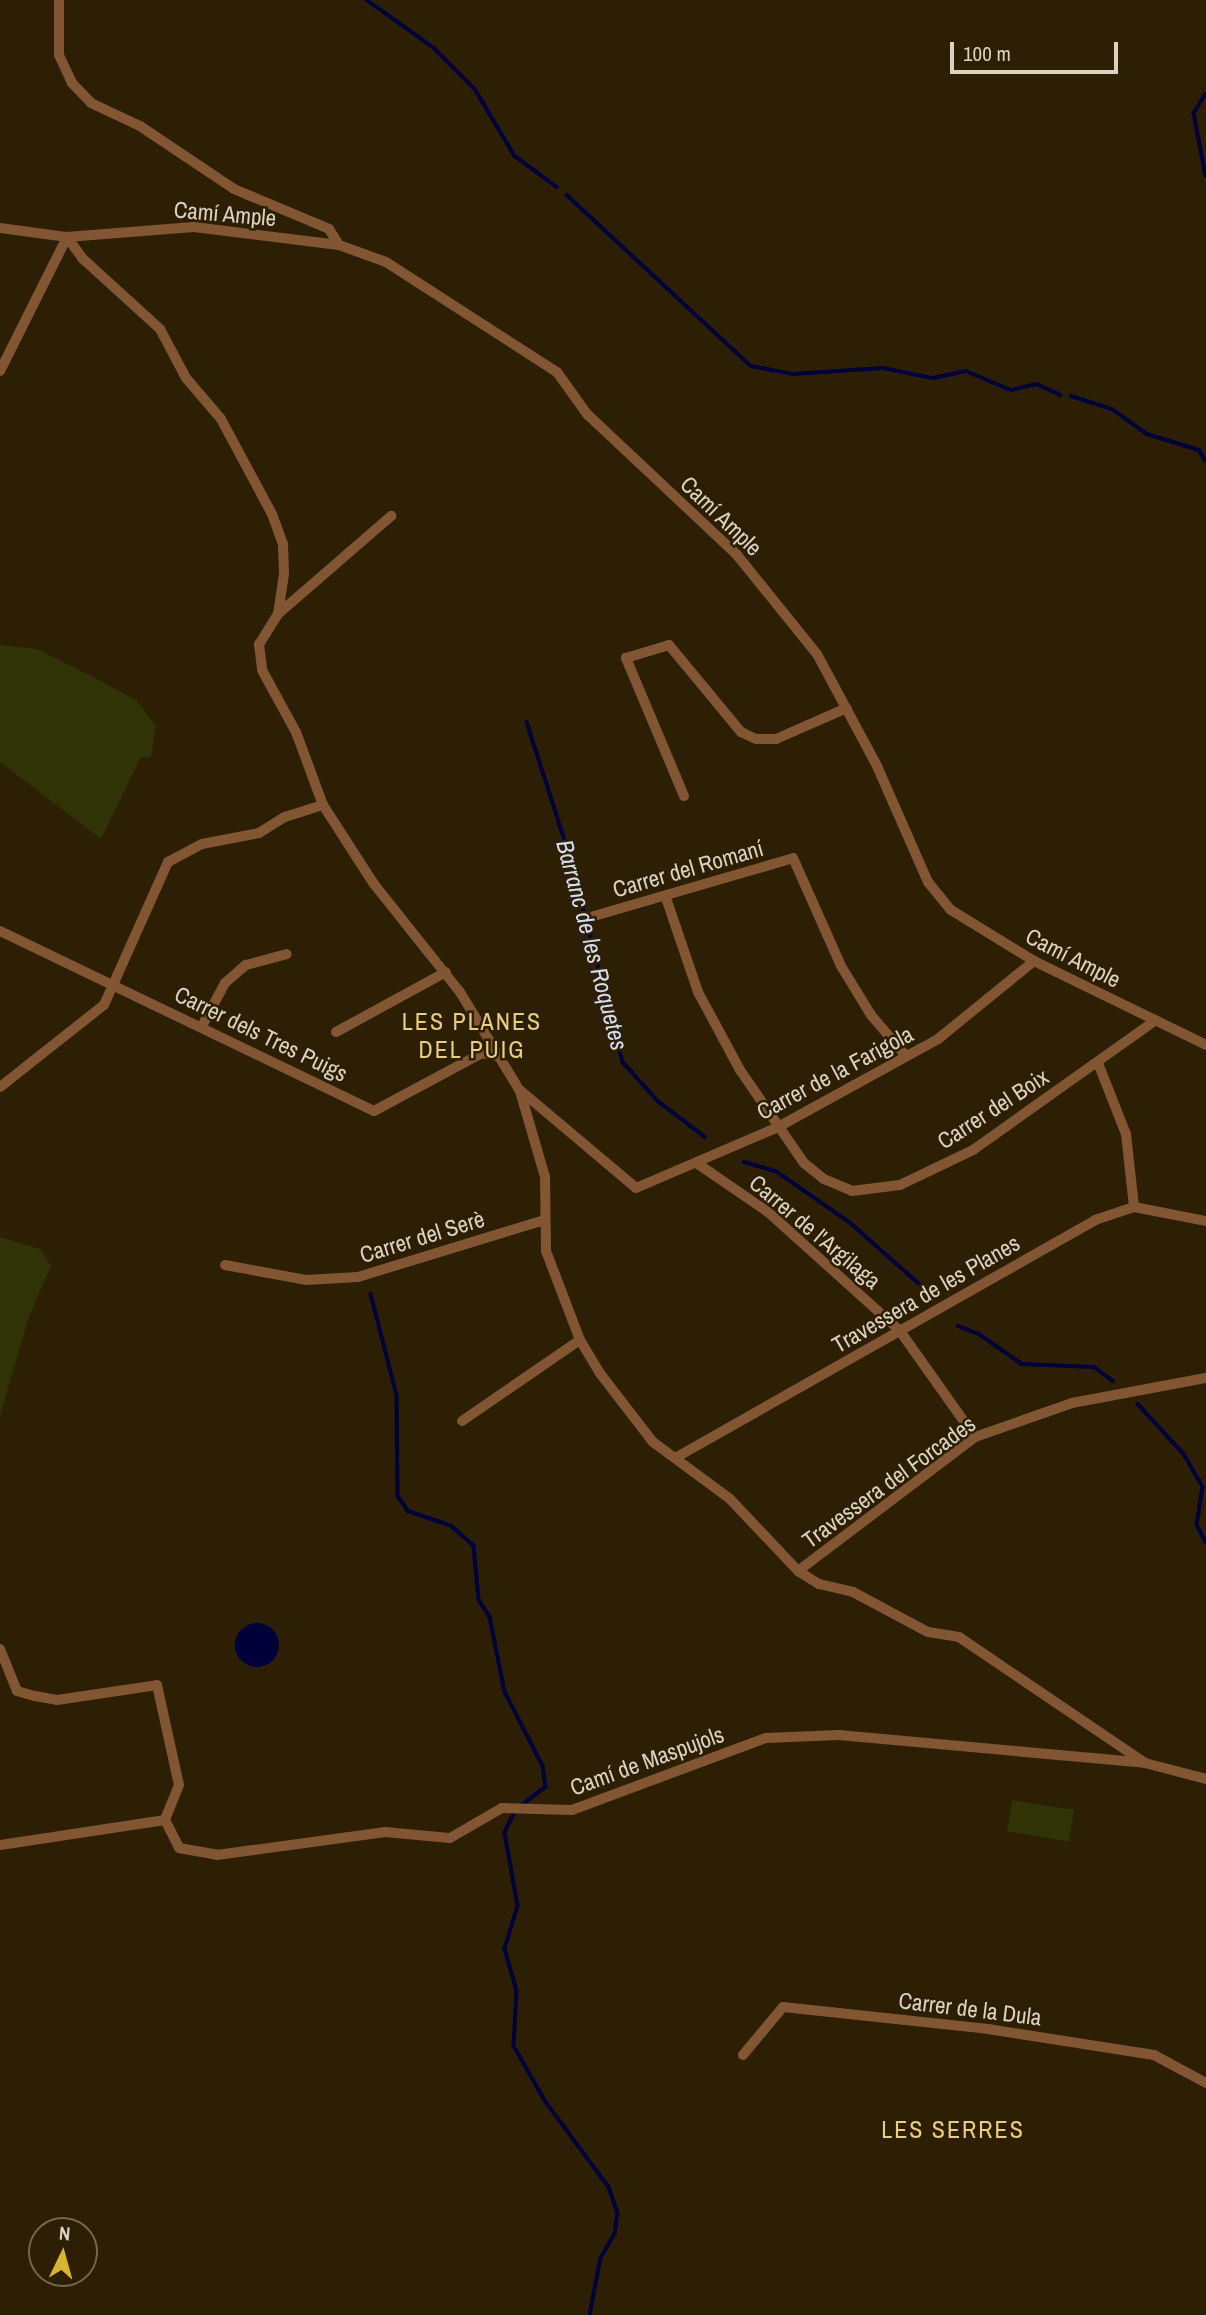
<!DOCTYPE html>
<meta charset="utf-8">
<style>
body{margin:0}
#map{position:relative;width:1206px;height:2315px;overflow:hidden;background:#2d1f04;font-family:"Archivo Narrow",sans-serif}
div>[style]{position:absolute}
.green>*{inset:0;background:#303305;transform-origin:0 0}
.water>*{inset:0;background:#00003b}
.round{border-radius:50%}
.stream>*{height:3.5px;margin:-1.75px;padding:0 1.75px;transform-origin:1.75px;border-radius:1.75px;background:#00003b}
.street>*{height:10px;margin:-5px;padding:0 5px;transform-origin:5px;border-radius:5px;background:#825633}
span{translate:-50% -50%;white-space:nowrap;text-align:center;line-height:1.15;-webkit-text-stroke:5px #2d1f04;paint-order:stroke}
.street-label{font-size:23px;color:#dcd2c2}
.water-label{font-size:24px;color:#d4def0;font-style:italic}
.neighbourhood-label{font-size:24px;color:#e8ce82;letter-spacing:2px}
.north{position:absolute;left:28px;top:2217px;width:70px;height:70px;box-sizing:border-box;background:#2d1f04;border:2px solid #736750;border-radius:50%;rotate:5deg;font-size:19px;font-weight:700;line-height:28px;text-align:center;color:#dcd2c2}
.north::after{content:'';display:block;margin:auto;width:24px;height:32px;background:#d9b334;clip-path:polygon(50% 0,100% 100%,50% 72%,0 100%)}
.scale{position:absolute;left:950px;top:42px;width:168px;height:32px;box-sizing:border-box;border:4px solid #dcd2c2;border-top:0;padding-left:9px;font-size:21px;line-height:24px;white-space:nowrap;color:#dcd2c2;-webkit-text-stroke:5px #2d1f04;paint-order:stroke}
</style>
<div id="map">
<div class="green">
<div style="clip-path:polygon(0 645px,37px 649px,99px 680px,136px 700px,156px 726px,151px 757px,141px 757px,101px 839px,0 762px)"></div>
<div style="clip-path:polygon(0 1237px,40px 1249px,51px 1266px,29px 1317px,0 1416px)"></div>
<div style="left:1012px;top:1800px;width:63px;height:32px;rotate:9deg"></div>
</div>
<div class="water">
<div class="round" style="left:235px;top:1623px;width:44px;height:44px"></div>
</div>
<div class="stream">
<div style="left:367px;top:0;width:82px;rotate:35.6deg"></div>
<div style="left:434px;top:48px;width:58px;rotate:45deg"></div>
<div style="left:475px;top:89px;width:78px;rotate:59.2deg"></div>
<div style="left:515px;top:156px;width:52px;rotate:36.4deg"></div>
<div style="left:1206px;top:94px;width:22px;rotate:122deg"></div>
<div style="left:1194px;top:113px;width:64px;rotate:79.2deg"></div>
<div style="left:567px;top:195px;width:251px;rotate:42.9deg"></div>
<div style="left:751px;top:366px;width:43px;rotate:10.8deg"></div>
<div style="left:793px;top:374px;width:90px;rotate:-3.8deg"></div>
<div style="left:883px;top:368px;width:51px;rotate:11.3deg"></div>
<div style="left:933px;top:378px;width:34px;rotate:-12deg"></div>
<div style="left:966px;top:371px;width:49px;rotate:22.9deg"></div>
<div style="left:1011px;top:390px;width:27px;rotate:-13deg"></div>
<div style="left:1037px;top:384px;width:26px;rotate:25deg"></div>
<div style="left:1071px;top:396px;width:43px;rotate:17.6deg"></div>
<div style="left:1112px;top:409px;width:43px;rotate:35.5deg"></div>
<div style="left:1147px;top:434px;width:54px;rotate:17.1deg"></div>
<div style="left:1199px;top:450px;width:13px;rotate:58deg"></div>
<div style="left:527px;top:722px;width:141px;rotate:72.2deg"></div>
<div style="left:570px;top:856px;width:213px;rotate:75.6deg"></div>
<div style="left:623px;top:1062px;width:52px;rotate:48.1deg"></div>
<div style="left:658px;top:1101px;width:59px;rotate:37.5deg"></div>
<div style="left:744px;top:1162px;width:33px;rotate:16deg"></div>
<div style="left:776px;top:1171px;width:93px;rotate:34.9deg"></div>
<div style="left:852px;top:1224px;width:99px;rotate:41.7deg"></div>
<div style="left:371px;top:1294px;width:104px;rotate:75.6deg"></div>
<div style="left:397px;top:1395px;width:101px;rotate:89.4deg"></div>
<div style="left:398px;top:1496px;width:18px;rotate:56deg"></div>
<div style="left:408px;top:1511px;width:46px;rotate:18.8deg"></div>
<div style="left:452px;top:1526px;width:30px;rotate:42deg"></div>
<div style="left:474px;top:1546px;width:54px;rotate:84.7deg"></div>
<div style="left:479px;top:1600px;width:20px;rotate:57deg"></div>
<div style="left:490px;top:1617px;width:76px;rotate:78.7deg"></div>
<div style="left:505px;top:1692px;width:83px;rotate:62.8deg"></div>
<div style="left:543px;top:1766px;width:21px;rotate:82deg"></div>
<div style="left:546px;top:1787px;width:31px;rotate:142deg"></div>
<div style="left:958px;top:1326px;width:22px;rotate:21deg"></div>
<div style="left:979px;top:1334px;width:52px;rotate:34.9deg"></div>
<div style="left:1022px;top:1364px;width:72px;rotate:2.4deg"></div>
<div style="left:1094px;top:1367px;width:24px;rotate:36deg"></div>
<div style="left:1138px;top:1404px;width:68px;rotate:47.4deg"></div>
<div style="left:1184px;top:1454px;width:38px;rotate:60deg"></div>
<div style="left:1203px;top:1487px;width:38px;rotate:99deg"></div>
<div style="left:1197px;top:1525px;width:19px;rotate:62deg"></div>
<div style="left:516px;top:1810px;width:25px;rotate:116deg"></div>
<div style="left:505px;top:1833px;width:74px;rotate:79.9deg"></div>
<div style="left:518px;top:1906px;width:45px;rotate:106.8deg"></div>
<div style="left:505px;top:1949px;width:44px;rotate:74.1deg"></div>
<div style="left:517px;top:1991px;width:55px;rotate:93.1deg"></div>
<div style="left:514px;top:2046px;width:64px;rotate:60.3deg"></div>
<div style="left:546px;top:2102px;width:106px;rotate:53.5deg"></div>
<div style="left:609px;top:2187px;width:28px;rotate:71deg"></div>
<div style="left:618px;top:2213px;width:21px;rotate:98deg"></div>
<div style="left:615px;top:2234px;width:28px;rotate:120deg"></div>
<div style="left:601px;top:2258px;width:58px;rotate:100.9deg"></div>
</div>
<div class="street">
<div style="left:59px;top:0;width:55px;rotate:90deg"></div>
<div style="left:59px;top:55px;width:31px;rotate:65deg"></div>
<div style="left:72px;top:83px;width:28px;rotate:46deg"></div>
<div style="left:91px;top:103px;width:54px;rotate:25.1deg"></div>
<div style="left:140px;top:126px;width:113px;rotate:33.8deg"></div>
<div style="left:234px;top:189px;width:103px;rotate:22.8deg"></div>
<div style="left:329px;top:229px;width:19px;rotate:58deg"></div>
<div style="left:0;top:228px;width:68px;rotate:7.7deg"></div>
<div style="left:67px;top:237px;width:127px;rotate:-4.5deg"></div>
<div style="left:194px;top:227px;width:146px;rotate:7.1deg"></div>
<div style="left:339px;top:245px;width:50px;rotate:19.9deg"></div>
<div style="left:386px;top:262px;width:203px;rotate:32.8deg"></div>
<div style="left:557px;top:372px;width:52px;rotate:54.5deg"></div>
<div style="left:587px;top:414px;width:206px;rotate:43.2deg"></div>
<div style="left:737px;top:555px;width:127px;rotate:51.1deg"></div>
<div style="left:817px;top:654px;width:127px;rotate:61.8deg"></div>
<div style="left:877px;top:766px;width:127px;rotate:66.3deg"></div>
<div style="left:928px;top:882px;width:36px;rotate:51deg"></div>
<div style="left:951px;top:910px;width:97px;rotate:31.6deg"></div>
<div style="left:1034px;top:961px;width:191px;rotate:26deg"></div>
<div style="left:67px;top:237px;width:26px;rotate:54deg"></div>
<div style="left:82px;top:258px;width:105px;rotate:42.3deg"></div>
<div style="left:160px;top:329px;width:55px;rotate:62deg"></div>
<div style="left:186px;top:378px;width:54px;rotate:49.5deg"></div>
<div style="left:221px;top:419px;width:108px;rotate:61.8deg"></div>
<div style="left:272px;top:514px;width:32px;rotate:70deg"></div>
<div style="left:283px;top:544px;width:30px;rotate:88deg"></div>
<div style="left:284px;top:574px;width:40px;rotate:98.5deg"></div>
<div style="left:278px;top:614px;width:36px;rotate:122deg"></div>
<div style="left:259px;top:644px;width:26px;rotate:83deg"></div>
<div style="left:262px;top:670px;width:71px;rotate:61.3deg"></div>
<div style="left:296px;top:732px;width:78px;rotate:69.7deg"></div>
<div style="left:323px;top:805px;width:94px;rotate:57.2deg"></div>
<div style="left:374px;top:884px;width:138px;rotate:51.5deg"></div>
<div style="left:460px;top:992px;width:116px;rotate:58.8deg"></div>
<div style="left:520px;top:1091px;width:90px;rotate:73.8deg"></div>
<div style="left:545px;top:1177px;width:74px;rotate:89.2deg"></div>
<div style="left:546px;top:1251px;width:95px;rotate:69.1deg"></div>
<div style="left:580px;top:1340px;width:37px;rotate:59deg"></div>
<div style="left:599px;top:1372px;width:88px;rotate:52.4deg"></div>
<div style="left:653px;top:1442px;width:96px;rotate:36.5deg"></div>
<div style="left:730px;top:1499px;width:99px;rotate:46.6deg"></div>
<div style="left:798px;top:1571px;width:25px;rotate:32deg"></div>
<div style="left:819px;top:1584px;width:35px;rotate:13deg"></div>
<div style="left:853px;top:1592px;width:85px;rotate:28.1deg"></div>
<div style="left:928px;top:1632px;width:31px;rotate:9deg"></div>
<div style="left:959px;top:1637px;width:225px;rotate:34.1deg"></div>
<div style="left:0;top:371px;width:150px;rotate:-63.4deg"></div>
<div style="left:278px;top:614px;width:150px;rotate:-40.9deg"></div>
<div style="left:684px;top:796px;width:150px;rotate:-112.8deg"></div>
<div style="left:626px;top:658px;width:45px;rotate:-16.8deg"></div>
<div style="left:669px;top:645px;width:113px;rotate:50.4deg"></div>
<div style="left:741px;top:732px;width:17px;rotate:25deg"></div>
<div style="left:756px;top:739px;width:20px"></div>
<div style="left:776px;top:739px;width:77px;rotate:-23.6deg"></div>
<div style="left:666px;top:898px;width:99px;rotate:71.2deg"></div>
<div style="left:698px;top:992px;width:89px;rotate:61.7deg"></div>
<div style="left:740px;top:1070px;width:113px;rotate:55.5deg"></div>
<div style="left:804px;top:1163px;width:26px;rotate:39deg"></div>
<div style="left:824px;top:1179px;width:30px;rotate:23deg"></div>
<div style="left:852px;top:1191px;width:48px;rotate:-7.1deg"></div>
<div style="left:900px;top:1185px;width:81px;rotate:-25.6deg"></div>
<div style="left:973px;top:1150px;width:224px;rotate:-35.4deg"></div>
<div style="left:594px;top:916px;width:207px;rotate:-16.2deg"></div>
<div style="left:793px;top:858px;width:118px;rotate:66deg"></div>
<div style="left:841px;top:966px;width:57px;rotate:58.5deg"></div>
<div style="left:871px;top:1015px;width:54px;rotate:49.5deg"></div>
<div style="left:0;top:931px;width:415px;rotate:25.7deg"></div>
<div style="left:374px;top:1111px;width:123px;rotate:-28.2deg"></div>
<div style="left:482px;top:1053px;width:20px;rotate:11deg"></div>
<div style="left:202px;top:1026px;width:49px;rotate:-61.9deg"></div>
<div style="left:225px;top:983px;width:28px;rotate:-41deg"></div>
<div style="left:246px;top:965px;width:42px;rotate:-15deg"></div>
<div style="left:336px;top:1032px;width:125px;rotate:-28.6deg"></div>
<div style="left:1098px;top:1063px;width:76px;rotate:68.5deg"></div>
<div style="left:1126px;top:1134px;width:73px;rotate:83.7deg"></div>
<div style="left:0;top:1087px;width:132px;rotate:-38.3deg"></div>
<div style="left:104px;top:1005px;width:157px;rotate:-65.9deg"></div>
<div style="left:168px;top:862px;width:38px;rotate:-28deg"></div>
<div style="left:202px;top:844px;width:58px;rotate:-10.9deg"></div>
<div style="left:259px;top:833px;width:31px;rotate:-32deg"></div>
<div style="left:285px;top:817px;width:40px;rotate:-18deg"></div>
<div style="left:521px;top:1091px;width:150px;rotate:40.1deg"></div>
<div style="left:636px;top:1188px;width:155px;rotate:-23.2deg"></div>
<div style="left:778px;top:1127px;width:183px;rotate:-28.8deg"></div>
<div style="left:938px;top:1039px;width:124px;rotate:-39.1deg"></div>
<div style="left:698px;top:1164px;width:85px;rotate:34.4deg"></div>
<div style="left:768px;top:1212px;width:178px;rotate:42deg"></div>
<div style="left:900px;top:1331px;width:130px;rotate:54.7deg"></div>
<div style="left:225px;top:1265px;width:82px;rotate:10.5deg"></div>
<div style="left:306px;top:1280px;width:52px;rotate:-3.3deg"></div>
<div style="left:358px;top:1277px;width:195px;rotate:-17deg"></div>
<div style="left:462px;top:1421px;width:143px;rotate:-34.5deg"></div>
<div style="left:675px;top:1458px;width:483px;rotate:-29.5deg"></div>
<div style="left:1095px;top:1220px;width:41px;rotate:-18.4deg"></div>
<div style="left:1134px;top:1207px;width:73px;rotate:11deg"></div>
<div style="left:798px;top:1571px;width:222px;rotate:-37.1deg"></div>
<div style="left:975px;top:1437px;width:103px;rotate:-19.3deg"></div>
<div style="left:1072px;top:1403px;width:136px;rotate:-10.6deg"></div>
<div style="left:0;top:1649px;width:45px;rotate:68deg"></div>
<div style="left:17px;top:1691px;width:19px;rotate:16deg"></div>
<div style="left:35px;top:1696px;width:22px;rotate:10deg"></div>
<div style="left:57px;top:1700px;width:101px;rotate:-8.5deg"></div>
<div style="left:157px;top:1685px;width:102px;rotate:77.6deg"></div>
<div style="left:179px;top:1785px;width:38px;rotate:112deg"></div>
<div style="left:0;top:1845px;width:167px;rotate:-8.6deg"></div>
<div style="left:165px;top:1820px;width:31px;rotate:63deg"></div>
<div style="left:179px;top:1848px;width:39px;rotate:10deg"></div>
<div style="left:217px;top:1855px;width:170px;rotate:-7.8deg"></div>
<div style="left:385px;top:1832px;width:65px;rotate:5.3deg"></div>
<div style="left:450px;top:1838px;width:60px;rotate:-30deg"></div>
<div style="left:502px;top:1808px;width:70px;rotate:1.6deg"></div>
<div style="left:572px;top:1810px;width:207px;rotate:-20.4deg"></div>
<div style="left:766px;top:1738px;width:73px;rotate:-2.4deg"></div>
<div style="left:839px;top:1735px;width:307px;rotate:5.2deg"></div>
<div style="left:1145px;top:1763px;width:63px;rotate:14.7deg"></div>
<div style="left:743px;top:2055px;width:62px;rotate:-50.2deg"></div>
<div style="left:783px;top:2007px;width:206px;rotate:6.1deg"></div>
<div style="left:988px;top:2029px;width:168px;rotate:8.9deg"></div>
<div style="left:1154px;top:2055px;width:59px;rotate:28.3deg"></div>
</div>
<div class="street-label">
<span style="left:225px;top:214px;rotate:5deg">Camí Ample</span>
<span style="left:721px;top:516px;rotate:44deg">Camí Ample</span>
<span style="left:688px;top:869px;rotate:-16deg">Carrer del Romaní</span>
<span style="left:1073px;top:958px;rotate:27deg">Camí Ample</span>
<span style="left:261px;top:1034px;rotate:26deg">Carrer dels Tres Puigs</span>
<span style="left:835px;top:1073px;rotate:-28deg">Carrer de la Farigola</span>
<span style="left:993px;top:1109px;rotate:-33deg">Carrer del Boix</span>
<span style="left:815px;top:1232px;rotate:40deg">Carrer de l'Argilaga</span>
<span style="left:422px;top:1237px;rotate:-17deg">Carrer del Serè</span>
<span style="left:926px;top:1294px;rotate:-30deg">Travessera de les Planes</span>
<span style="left:889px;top:1482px;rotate:-36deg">Travessera del Forcades</span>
<span style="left:647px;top:1761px;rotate:-20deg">Camí de Maspujols</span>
<span style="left:970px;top:2009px;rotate:7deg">Carrer de la Dula</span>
</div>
<div class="water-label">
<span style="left:592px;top:945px;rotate:75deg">Barranc de les Roquetes</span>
</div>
<div class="neighbourhood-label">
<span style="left:472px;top:1036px">LES PLANES<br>DEL PUIG</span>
<span style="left:953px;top:2130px">LES SERRES</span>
</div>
<div class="north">N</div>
<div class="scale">100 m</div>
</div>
